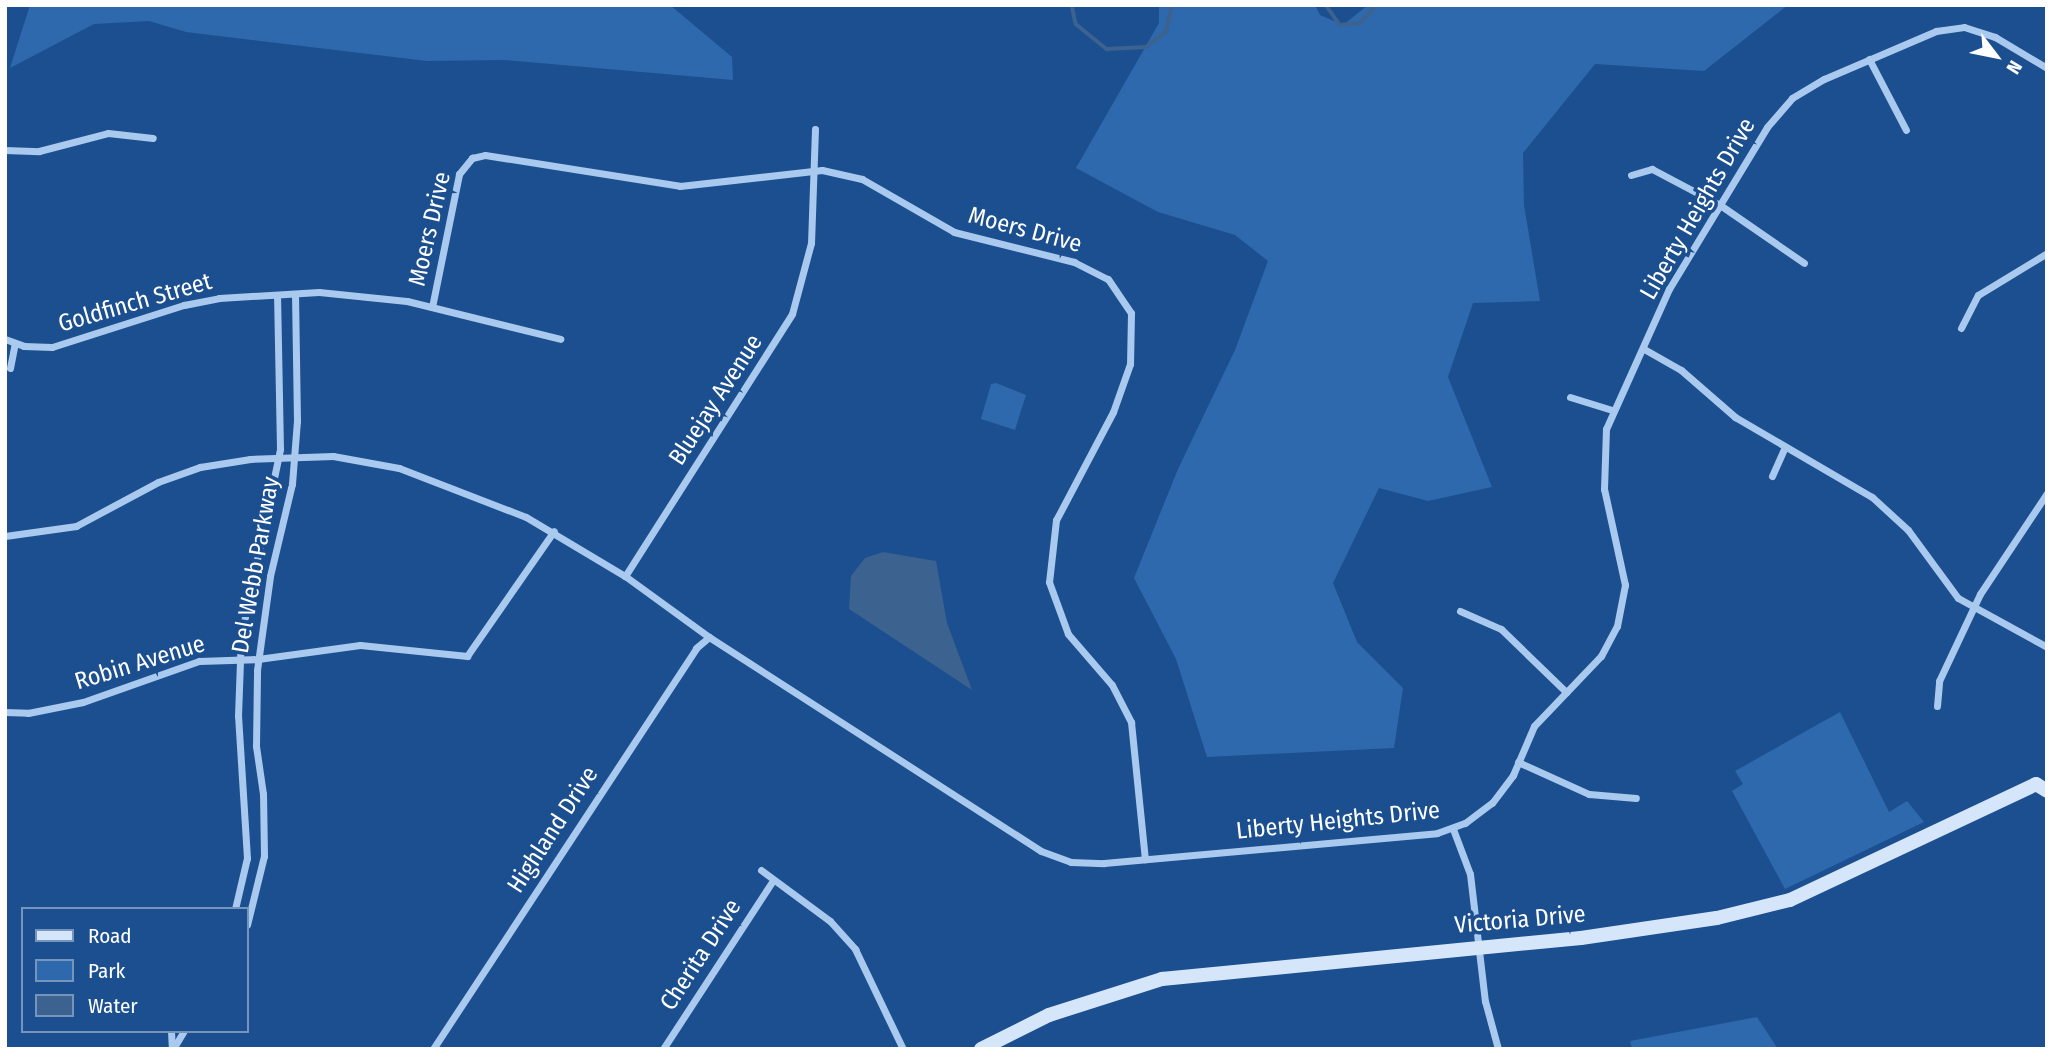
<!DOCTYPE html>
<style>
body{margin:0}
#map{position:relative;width:2052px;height:1054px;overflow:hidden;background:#1b4f8f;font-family:"Fira Sans Condensed",sans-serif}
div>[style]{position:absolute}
.green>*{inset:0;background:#2e69ad}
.water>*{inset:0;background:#3c6290}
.stream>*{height:3.5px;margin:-1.75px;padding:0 1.75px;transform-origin:1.75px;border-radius:1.75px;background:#3c6290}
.street>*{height:7px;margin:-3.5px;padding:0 3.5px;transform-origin:3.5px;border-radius:3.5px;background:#a9c9ee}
.secondary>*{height:14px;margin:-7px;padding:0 7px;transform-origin:7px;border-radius:7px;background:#d6e6fa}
span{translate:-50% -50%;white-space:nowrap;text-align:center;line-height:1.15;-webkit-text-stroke:7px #1b4f8f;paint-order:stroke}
.street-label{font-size:24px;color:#fff}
.frame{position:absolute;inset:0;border:7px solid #fff;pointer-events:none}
.legend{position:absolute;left:21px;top:907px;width:228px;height:126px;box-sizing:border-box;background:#1b4f8f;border:2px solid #7695bc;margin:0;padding:9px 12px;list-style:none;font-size:21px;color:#fff}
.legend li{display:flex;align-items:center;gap:14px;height:35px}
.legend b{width:35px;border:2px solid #7695bc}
.north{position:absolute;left:1961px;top:21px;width:70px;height:70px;-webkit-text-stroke:5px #1b4f8f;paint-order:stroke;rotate:122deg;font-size:19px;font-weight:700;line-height:28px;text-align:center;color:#fff}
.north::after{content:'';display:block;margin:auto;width:24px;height:32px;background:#fff;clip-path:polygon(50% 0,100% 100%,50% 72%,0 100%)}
</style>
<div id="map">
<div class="green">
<div style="clip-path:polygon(30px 5px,670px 5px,732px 57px,733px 80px,505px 60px,427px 61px,186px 32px,149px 21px,94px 24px,10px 68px)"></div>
<div style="clip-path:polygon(1159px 5px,1315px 5px,1320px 15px,1343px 25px,1368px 5px,1788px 5px,1704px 71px,1595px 64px,1523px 153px,1524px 205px,1540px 301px,1473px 303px,1448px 377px,1492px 487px,1428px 501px,1379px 488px,1333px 583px,1357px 642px,1403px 688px,1394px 748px,1207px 757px,1176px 659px,1134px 578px,1178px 469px,1235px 350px,1268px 261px,1235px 235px,1158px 212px,1076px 168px,1159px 23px)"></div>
<div style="clip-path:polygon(996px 383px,1026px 395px,1015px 430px,981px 419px,991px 384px)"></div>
<div style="clip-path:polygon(1840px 712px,1889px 812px,1907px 801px,1924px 822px,1785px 889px,1732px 791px,1743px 784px,1735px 771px)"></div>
<div style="clip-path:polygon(1757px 1017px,1778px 1049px,1632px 1049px,1630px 1041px)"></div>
</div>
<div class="water">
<div style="clip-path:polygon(883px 552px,936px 561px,947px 623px,972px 690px,849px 609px,851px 576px,865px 558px)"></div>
</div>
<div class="stream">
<div style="left:1072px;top:5px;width:19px;rotate:78deg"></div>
<div style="left:1076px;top:24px;width:40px;rotate:39deg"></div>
<div style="left:1107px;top:49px;width:39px;rotate:-3deg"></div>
<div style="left:1146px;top:47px;width:25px;rotate:-37deg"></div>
<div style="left:1166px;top:32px;width:28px;rotate:-77deg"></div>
<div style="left:1326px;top:5px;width:24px;rotate:55deg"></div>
<div style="left:1340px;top:25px;width:20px;rotate:-6deg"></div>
<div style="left:1360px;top:23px;width:25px;rotate:-47deg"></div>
</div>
<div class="street">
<div style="left:1869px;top:59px;width:80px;rotate:62.5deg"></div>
<div style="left:815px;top:129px;width:114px;rotate:92deg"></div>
<div style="left:811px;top:243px;width:73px;rotate:105deg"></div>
<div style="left:792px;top:314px;width:311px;rotate:122.5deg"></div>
<div style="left:625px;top:576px;width:104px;rotate:36deg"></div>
<div style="left:709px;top:637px;width:395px;rotate:32.8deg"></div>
<div style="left:1041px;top:851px;width:32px;rotate:20deg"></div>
<div style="left:1071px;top:862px;width:33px;rotate:2deg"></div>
<div style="left:1104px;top:863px;width:334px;rotate:-5.1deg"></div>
<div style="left:1437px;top:833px;width:30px;rotate:-20deg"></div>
<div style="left:1465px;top:823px;width:34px;rotate:-37deg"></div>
<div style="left:1492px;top:803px;width:35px;rotate:-53deg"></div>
<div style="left:1513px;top:775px;width:53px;rotate:-66.8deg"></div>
<div style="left:1534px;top:726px;width:97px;rotate:-46.3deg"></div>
<div style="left:1601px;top:656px;width:34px;rotate:-62deg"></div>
<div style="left:1617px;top:626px;width:42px;rotate:-79deg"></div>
<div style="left:1625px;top:585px;width:98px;rotate:-102.3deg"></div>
<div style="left:1604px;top:489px;width:60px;rotate:-88.1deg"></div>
<div style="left:1606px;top:429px;width:154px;rotate:-65.8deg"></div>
<div style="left:1669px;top:289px;width:189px;rotate:-58.8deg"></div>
<div style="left:1767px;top:127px;width:38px;rotate:-49deg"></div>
<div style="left:1792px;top:98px;width:37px;rotate:-31deg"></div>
<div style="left:1824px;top:79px;width:122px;rotate:-23.2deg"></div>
<div style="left:1936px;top:31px;width:28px;rotate:-8deg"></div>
<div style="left:1964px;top:27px;width:33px;rotate:18deg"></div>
<div style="left:1995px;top:37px;width:61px;rotate:30.8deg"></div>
<div style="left:5px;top:150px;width:34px;rotate:2deg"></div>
<div style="left:39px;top:151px;width:71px;rotate:-14.6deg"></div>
<div style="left:108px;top:133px;width:45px;rotate:6.3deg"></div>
<div style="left:1631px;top:175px;width:22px;rotate:-16deg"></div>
<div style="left:1652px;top:169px;width:77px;rotate:27.9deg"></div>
<div style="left:1720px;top:205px;width:102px;rotate:34.6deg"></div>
<div style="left:432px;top:307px;width:136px;rotate:-78.5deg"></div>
<div style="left:459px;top:174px;width:21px;rotate:-51deg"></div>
<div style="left:472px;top:158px;width:13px;rotate:-13deg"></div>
<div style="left:485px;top:155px;width:197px;rotate:9deg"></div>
<div style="left:680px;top:186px;width:143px;rotate:-6.4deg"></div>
<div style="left:822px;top:170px;width:41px;rotate:12.7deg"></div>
<div style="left:862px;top:179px;width:106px;rotate:29.9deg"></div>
<div style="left:954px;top:232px;width:124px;rotate:14deg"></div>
<div style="left:1074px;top:262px;width:38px;rotate:27deg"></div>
<div style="left:1108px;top:279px;width:41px;rotate:55.9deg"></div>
<div style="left:1131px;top:313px;width:51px;rotate:91.1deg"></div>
<div style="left:1130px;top:364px;width:51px;rotate:109.5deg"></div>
<div style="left:1113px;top:412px;width:122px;rotate:117.8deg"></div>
<div style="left:1056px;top:520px;width:62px;rotate:96.4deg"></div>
<div style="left:1049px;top:582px;width:55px;rotate:69.9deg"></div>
<div style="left:1068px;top:634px;width:67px;rotate:49.2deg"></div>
<div style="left:1112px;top:685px;width:42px;rotate:62.8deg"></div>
<div style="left:1131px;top:722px;width:138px;rotate:84.2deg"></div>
<div style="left:1961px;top:328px;width:37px;rotate:-63deg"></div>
<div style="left:1978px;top:295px;width:81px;rotate:-31.3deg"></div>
<div style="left:5px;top:339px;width:20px;rotate:20deg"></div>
<div style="left:24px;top:346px;width:28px;rotate:2deg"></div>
<div style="left:52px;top:347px;width:139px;rotate:-17.7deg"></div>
<div style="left:184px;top:305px;width:36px;rotate:-11deg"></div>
<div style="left:219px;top:298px;width:100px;rotate:-3.4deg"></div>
<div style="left:319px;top:292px;width:88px;rotate:5.8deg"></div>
<div style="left:407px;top:301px;width:158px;rotate:13.9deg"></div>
<div style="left:1644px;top:349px;width:43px;rotate:29.6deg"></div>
<div style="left:1681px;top:370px;width:72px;rotate:41deg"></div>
<div style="left:1735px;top:417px;width:159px;rotate:30.3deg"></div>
<div style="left:1872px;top:497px;width:49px;rotate:42.5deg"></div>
<div style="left:1908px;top:530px;width:84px;rotate:53.7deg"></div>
<div style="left:1958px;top:598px;width:102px;rotate:28.8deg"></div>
<div style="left:10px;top:368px;width:25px;rotate:-79deg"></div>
<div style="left:1570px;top:397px;width:44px;rotate:17.2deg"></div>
<div style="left:1772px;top:476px;width:32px;rotate:-66deg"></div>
<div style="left:5px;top:536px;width:72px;rotate:-8deg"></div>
<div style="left:76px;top:526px;width:93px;rotate:-28.2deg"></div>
<div style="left:158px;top:482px;width:45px;rotate:-19.7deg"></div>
<div style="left:200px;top:467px;width:51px;rotate:-9.1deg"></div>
<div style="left:250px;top:459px;width:83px;rotate:-2.1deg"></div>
<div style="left:333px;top:456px;width:67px;rotate:10.3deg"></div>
<div style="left:399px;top:468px;width:136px;rotate:21.1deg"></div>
<div style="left:526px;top:517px;width:115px;rotate:30.8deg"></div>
<div style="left:1460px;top:611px;width:45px;rotate:23.7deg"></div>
<div style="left:1501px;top:629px;width:91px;rotate:44.1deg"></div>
<div style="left:1937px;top:706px;width:25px;rotate:-85deg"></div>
<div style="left:1939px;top:681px;width:96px;rotate:-64.8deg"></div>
<div style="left:1980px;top:594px;width:121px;rotate:-56.4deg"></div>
<div style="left:5px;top:712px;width:23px;rotate:2deg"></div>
<div style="left:28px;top:713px;width:56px;rotate:-11.3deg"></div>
<div style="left:83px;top:702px;width:123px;rotate:-19.5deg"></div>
<div style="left:199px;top:661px;width:59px;rotate:-1.9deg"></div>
<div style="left:258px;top:659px;width:103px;rotate:-7.8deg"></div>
<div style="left:360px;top:645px;width:108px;rotate:5.9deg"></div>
<div style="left:467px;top:656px;width:152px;rotate:-55.2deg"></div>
<div style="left:1518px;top:762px;width:78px;rotate:24.3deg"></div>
<div style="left:1589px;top:794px;width:47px;rotate:4.9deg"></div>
<div style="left:1453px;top:829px;width:48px;rotate:69.3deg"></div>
<div style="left:1470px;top:874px;width:128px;rotate:83.3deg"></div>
<div style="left:1485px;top:1001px;width:50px;rotate:74.8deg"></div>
<div style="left:761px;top:870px;width:86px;rotate:36.5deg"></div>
<div style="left:830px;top:921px;width:38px;rotate:48deg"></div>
<div style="left:855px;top:949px;width:111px;rotate:64.4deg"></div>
<div style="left:235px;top:909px;width:52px;rotate:-76.8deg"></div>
<div style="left:247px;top:858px;width:142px;rotate:-93.6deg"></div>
<div style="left:238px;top:716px;width:80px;rotate:-87.9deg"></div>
<div style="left:241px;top:636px;width:191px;rotate:-78.2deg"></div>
<div style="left:280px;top:449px;width:154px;rotate:-91.1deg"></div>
<div style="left:247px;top:925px;width:71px;rotate:-76.2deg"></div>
<div style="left:264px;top:856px;width:62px;rotate:-90.9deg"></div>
<div style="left:263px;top:794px;width:49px;rotate:-98.3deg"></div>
<div style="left:256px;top:746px;width:76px;rotate:-89.2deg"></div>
<div style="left:257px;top:670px;width:95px;rotate:-82.1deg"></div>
<div style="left:270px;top:576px;width:95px;rotate:-76.6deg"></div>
<div style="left:292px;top:484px;width:63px;rotate:-85.5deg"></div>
<div style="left:297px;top:421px;width:127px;rotate:-90.9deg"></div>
<div style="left:171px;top:1031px;width:18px;rotate:87deg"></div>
<div style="left:173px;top:1049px;width:21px;rotate:-59deg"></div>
<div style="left:433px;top:1049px;width:480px;rotate:-56.7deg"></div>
<div style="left:696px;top:648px;width:17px;rotate:-40deg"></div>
<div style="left:663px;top:1049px;width:199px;rotate:-56.9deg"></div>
</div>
<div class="secondary">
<div style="left:981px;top:1049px;width:76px;rotate:-26.6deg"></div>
<div style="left:1049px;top:1015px;width:119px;rotate:-17.7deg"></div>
<div style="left:1162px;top:979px;width:421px;rotate:-5.6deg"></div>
<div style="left:1581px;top:938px;width:137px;rotate:-8.4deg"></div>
<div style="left:1717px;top:918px;width:75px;rotate:-13.9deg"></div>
<div style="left:1790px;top:900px;width:272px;rotate:-25.2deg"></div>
<div style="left:2036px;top:784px;width:13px;rotate:32deg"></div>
</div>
<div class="street-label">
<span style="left:1698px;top:209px;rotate:-60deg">Liberty Heights Drive</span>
<span style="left:430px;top:229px;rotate:-77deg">Moers Drive</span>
<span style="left:1025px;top:230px;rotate:15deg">Moers Drive</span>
<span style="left:135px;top:303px;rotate:-16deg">Goldfinch Street</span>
<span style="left:716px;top:400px;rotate:-57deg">Bluejay Avenue</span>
<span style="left:256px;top:565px;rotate:-80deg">Del Webb Parkway</span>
<span style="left:140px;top:663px;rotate:-17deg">Robin Avenue</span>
<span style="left:1338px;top:821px;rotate:-6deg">Liberty Heights Drive</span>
<span style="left:553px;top:830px;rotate:-57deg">Highland Drive</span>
<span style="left:1520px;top:920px;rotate:-5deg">Victoria Drive</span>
<span style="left:701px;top:955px;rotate:-57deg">Cherita Drive</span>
</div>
<div class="frame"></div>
<ul class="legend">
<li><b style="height:9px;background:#d6e6fa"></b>Road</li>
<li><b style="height:19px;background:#2e69ad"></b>Park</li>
<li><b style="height:19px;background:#3c6290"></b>Water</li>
</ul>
<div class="north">N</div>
</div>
